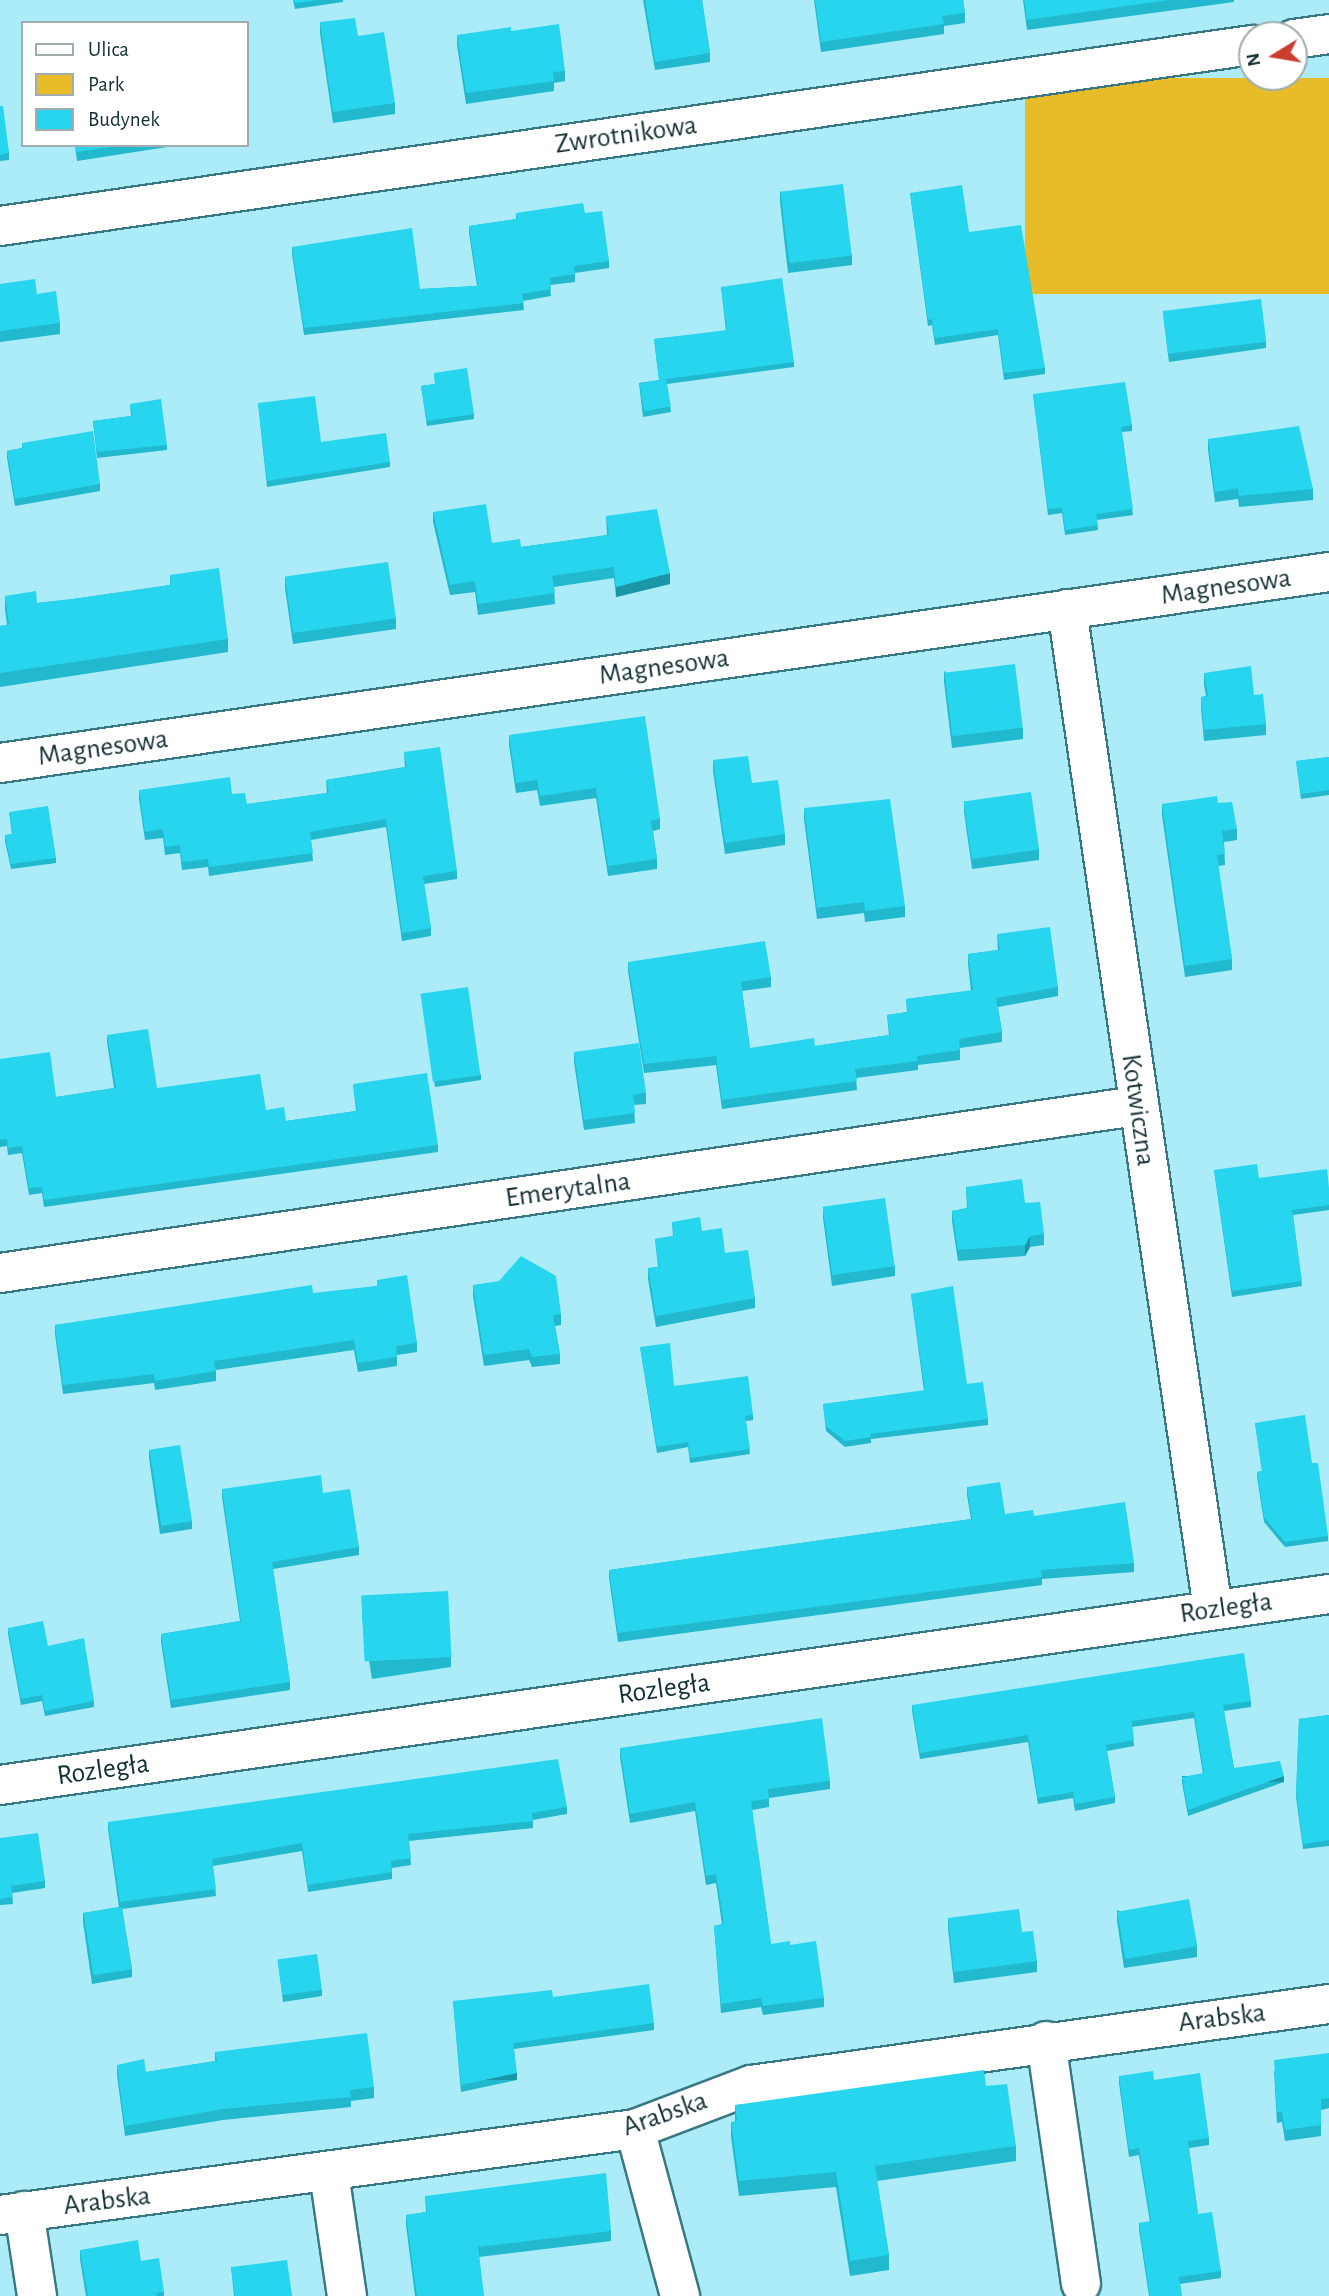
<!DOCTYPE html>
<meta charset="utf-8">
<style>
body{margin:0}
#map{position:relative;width:1329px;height:2296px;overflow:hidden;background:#abecf8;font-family:"Alegreya Sans",sans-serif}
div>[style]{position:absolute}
.green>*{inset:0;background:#e8bc29;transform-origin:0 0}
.roads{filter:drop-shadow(2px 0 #397883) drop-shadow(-2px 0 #397883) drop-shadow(0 2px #397883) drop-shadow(0 -2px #397883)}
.minor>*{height:38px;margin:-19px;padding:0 19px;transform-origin:19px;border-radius:19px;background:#fff}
.wall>*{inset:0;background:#22b8cd}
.shaded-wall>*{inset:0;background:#1b96a7;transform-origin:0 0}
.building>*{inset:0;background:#27d6ee;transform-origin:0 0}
span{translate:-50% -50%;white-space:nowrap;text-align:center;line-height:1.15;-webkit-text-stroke:5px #fff;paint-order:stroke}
.street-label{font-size:28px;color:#153034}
.legend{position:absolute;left:21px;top:21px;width:228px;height:126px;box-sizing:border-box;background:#fff;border:2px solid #a1acae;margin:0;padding:9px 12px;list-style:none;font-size:21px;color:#153034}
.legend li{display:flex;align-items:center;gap:14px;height:35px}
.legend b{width:35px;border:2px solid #a1acae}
.north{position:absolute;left:1238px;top:21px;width:70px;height:70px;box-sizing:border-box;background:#fff;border:2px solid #a1acae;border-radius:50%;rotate:259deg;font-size:19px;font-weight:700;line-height:28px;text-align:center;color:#153034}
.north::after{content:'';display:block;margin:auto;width:24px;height:32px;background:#ca3e2e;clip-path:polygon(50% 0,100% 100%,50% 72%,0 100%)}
</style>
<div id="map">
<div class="green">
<div style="left:1329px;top:78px;width:216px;height:304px;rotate:90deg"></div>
</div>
<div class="roads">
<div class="minor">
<div style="left:1294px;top:39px;width:35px;rotate:-8deg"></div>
<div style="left:0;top:226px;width:1265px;rotate:-8.23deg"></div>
<div style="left:1067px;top:609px;width:1012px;rotate:81.7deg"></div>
<div style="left:0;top:763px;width:1343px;rotate:-8.18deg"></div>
<div style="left:0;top:1273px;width:1149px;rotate:-8.36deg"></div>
<div style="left:0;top:1785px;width:1343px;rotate:-8.18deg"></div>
<div style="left:1046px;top:2041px;width:245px;rotate:81.8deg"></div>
<div style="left:635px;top:2129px;width:173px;rotate:74.9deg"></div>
<div style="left:329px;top:2173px;width:124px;rotate:81.7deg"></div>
<div style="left:24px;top:2211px;width:86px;rotate:81.3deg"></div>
<div style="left:0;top:2215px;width:641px;rotate:-7.71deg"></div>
<div style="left:635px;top:2129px;width:124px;rotate:-20.8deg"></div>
<div style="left:751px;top:2085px;width:584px;rotate:-7.98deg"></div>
</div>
</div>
<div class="wall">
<div style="clip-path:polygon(293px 0,343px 0,343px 2px,295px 9px)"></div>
<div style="clip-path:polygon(643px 0,702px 0,710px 53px,710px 62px,655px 70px)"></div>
<div style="clip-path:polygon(814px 0,963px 0,965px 13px,965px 23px,944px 26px,944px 34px,821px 52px)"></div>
<div style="clip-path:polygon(1023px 0,1234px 0,1234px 2px,1027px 30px)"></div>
<div style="clip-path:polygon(320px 22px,358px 36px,395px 103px,395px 114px,333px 123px,320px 33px)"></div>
<div style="clip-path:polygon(511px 31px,565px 71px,565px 81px,554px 83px,554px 91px,466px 104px,457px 45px,457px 35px)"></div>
<div style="clip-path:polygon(0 106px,9px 153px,9px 160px,0 161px)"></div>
<div style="clip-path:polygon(75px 145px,180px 145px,77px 161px)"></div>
<div style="clip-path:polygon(780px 191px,852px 255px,852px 265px,788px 273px,780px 202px)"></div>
<div style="clip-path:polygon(910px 193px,969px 232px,1045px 368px,1045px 374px,1004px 380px,998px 335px,935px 345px,932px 325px,928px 326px)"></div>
<div style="clip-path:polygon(516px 213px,585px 213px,609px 261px,609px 268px,575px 273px,575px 282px,550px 285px,551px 296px,523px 301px,524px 310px,304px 335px,292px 254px,292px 247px,420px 289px,477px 286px,469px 233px,469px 226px,516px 219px)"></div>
<div style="clip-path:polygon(0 284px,37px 294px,60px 323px,60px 334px,0 342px)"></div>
<div style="clip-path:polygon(721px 287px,794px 362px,794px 367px,667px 384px,671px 412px,643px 417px,639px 383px,659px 380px,654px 339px,726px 331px)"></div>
<div style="clip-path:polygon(1163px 313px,1266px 342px,1266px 348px,1169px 362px)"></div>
<div style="clip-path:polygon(434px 373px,474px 414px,474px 419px,427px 426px,421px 386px,435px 384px)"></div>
<div style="clip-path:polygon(1033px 394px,1132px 425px,1132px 431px,1122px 432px,1133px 515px,1097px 520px,1098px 530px,1065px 535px,1062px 513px,1048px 515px)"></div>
<div style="clip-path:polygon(258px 403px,321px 442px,390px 462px,390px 467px,267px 487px)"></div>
<div style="clip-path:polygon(130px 404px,167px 445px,167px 450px,97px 458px,93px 421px,131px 416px)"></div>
<div style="clip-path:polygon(1208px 439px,1313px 489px,1313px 500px,1239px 507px,1238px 499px,1215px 502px,1208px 450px)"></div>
<div style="clip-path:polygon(22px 443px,100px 484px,100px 491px,15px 506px,7px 458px,7px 451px,22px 448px)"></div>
<div style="clip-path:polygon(433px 512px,492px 543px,521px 547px,607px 535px,606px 516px,670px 584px,616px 597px,614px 578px,554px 587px,555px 604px,478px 615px,475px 592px,450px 595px,433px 522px)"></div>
<div style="clip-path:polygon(170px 575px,228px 639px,228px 652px,0 687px,0 626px,7px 625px,5px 609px,5px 596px,37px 603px,73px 599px,170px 585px)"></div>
<div style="clip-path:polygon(285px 577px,396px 618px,396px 629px,293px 644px,285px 588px)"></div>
<div style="clip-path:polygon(944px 671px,1023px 728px,1023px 739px,952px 748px,944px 682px)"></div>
<div style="clip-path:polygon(1204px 673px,1266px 724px,1266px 735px,1204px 741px,1201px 708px,1201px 697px,1206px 696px,1204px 684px)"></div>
<div style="clip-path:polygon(509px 735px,660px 819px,660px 829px,653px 831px,657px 859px,657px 869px,608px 876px,596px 798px,540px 806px,537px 790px,516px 793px,509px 745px)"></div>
<div style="clip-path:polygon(404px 752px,457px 871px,457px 879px,424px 884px,431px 928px,431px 936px,402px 941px,386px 827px,311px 840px,313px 861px,209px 876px,208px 867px,182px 870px,180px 853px,165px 855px,163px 838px,145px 840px,139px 799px,139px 790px,232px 794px,247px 804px,327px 793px,326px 780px,405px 767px)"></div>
<div style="clip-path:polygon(1329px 757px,1329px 795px,1301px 799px,1296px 761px)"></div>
<div style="clip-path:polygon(713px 760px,752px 783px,785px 834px,785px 845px,725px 854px,713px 771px)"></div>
<div style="clip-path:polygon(964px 801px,1039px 849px,1039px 860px,972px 869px,964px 812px)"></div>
<div style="clip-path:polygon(1218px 803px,1237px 829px,1237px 840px,1224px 842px,1225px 865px,1218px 866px,1232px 959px,1232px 970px,1185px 977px,1162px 815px,1162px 804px)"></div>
<div style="clip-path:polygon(804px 808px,905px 906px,905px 917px,865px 922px,864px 913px,817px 919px,804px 819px)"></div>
<div style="clip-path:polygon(9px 812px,56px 858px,56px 863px,11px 869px,5px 841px,5px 835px,12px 834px)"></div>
<div style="clip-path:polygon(997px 934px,1058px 987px,1058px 996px,998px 1007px,1002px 1032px,1002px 1042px,960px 1048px,960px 1060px,918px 1065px,918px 1070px,856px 1078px,857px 1090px,722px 1109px,716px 1065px,644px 1073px,628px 971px,628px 962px,771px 977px,771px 987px,742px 991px,750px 1048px,815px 1046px,889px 1035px,887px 1015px,907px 1012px,906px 999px,971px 991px,968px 964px,968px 954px,998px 950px)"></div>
<div style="clip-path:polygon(421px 994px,481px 1075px,481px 1080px,435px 1087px)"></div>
<div style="clip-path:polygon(107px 1035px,157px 1088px,266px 1110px,286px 1121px,356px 1111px,353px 1084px,438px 1145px,438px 1152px,44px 1207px,42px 1193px,29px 1195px,22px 1153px,8px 1155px,7px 1146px,0 1147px,0 1059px,56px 1097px,114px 1088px,107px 1042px)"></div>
<div style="clip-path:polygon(574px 1052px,646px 1093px,646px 1104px,634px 1105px,635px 1123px,584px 1130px,574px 1062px)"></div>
<div style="clip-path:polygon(1214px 1170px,1259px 1178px,1329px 1188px,1329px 1210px,1293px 1215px,1302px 1286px,1232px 1297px)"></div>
<div style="clip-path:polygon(966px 1187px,1025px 1203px,1044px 1234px,1044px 1245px,1030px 1247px,1025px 1256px,958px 1261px,952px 1221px,952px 1211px,967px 1208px)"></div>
<div style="clip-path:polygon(823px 1208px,895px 1266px,895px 1276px,832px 1286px,823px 1218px)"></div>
<div style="clip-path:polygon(672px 1222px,702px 1231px,725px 1253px,755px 1298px,755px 1308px,656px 1327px,648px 1279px,648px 1268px,658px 1267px,655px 1239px,673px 1236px)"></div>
<div style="clip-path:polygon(377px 1280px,417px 1343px,417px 1352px,397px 1355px,397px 1366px,358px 1372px,354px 1350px,216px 1370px,216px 1381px,155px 1390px,154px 1383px,63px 1394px,55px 1334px,55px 1325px,377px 1286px)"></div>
<div style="clip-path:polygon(473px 1285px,561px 1314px,561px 1325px,555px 1326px,560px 1354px,560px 1364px,532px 1367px,529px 1360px,484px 1366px,473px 1296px)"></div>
<div style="clip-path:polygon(911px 1294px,988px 1419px,988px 1425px,871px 1439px,871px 1443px,845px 1447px,826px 1431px,823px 1404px,924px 1391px)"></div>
<div style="clip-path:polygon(640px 1347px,674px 1386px,753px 1415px,753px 1420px,746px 1421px,750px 1454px,690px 1463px,688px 1447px,657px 1453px)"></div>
<div style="clip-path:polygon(1255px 1423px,1312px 1463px,1328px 1536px,1328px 1541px,1285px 1547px,1264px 1522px,1257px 1477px,1257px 1472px,1262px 1471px)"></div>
<div style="clip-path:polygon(149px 1450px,192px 1521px,192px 1529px,160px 1534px,149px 1458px)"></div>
<div style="clip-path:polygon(967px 1487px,1005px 1514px,1034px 1516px,1134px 1563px,1134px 1572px,1042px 1579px,1042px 1585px,618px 1642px,609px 1578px,609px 1570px,971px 1519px,967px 1495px)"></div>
<div style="clip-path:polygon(222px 1489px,323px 1493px,359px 1547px,359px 1555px,273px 1569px,290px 1682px,290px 1690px,171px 1708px,161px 1642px,161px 1634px,240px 1621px,222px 1497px)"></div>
<div style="clip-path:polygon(362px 1606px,451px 1657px,451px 1667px,372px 1679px,362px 1617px)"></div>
<div style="clip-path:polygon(8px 1628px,48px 1646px,94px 1701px,94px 1707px,45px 1716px,42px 1701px,21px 1705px,8px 1634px)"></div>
<div style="clip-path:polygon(1251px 1701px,1251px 1707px,1224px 1711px,1234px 1768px,1284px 1782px,1188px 1816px,1182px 1783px,1182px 1777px,1203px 1774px,1194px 1718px,1132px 1727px,1134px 1746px,1107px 1751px,1115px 1797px,1115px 1803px,1075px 1811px,1073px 1798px,1038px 1804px,1028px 1742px,920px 1759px,912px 1711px,912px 1705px)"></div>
<div style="clip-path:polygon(1329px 1715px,1329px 1846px,1303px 1849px,1296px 1797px,1299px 1719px)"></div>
<div style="clip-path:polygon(620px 1748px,830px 1781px,830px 1789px,769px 1798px,769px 1807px,752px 1810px,771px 1944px,790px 1945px,824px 1998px,824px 2007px,763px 2015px,761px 2007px,721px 2013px,714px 1926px,722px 1924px,716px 1883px,706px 1885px,695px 1811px,630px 1823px,620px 1757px)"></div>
<div style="clip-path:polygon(567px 1807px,567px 1814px,533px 1820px,533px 1828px,409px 1841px,411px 1865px,392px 1868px,392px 1879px,308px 1892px,302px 1851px,213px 1866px,216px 1896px,122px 1909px,132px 1969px,132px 1977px,92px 1984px,83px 1922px,83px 1913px,119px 1907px,108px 1829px,108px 1822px)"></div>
<div style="clip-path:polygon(0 1838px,45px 1881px,45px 1888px,12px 1893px,13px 1904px,0 1905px)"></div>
<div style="clip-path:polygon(1117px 1910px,1197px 1946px,1197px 1957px,1124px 1968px,1117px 1920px)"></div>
<div style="clip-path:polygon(948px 1918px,1022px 1932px,1037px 1961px,1037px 1972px,954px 1983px,948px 1929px)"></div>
<div style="clip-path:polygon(278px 1961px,322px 1990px,322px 1996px,283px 2002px)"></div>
<div style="clip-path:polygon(553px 1997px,654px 2023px,654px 2030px,514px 2049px,517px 2080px,461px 2092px,453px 2001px)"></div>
<div style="clip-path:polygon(215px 2052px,374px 2087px,374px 2098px,351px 2101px,351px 2107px,223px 2120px,125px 2136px,117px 2075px,117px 2065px,146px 2072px,215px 2061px)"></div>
<div style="clip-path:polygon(1329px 2053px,1329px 2108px,1321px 2110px,1321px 2136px,1285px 2141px,1282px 2122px,1277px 2123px,1274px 2071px)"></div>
<div style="clip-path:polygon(1119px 2076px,1154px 2080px,1209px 2138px,1209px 2145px,1189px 2148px,1198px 2214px,1221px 2271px,1221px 2278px,1180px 2284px,1182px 2296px,1149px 2296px,1139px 2230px,1139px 2223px,1150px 2222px,1139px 2155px,1129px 2157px,1119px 2083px)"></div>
<div style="clip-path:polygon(986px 2086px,1016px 2146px,1016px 2161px,877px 2181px,889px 2255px,889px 2270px,850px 2276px,836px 2187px,739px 2196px,731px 2137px,731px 2122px,735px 2122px,735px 2105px)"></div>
<div style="clip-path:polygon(425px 2196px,611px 2231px,611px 2241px,479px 2257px,484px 2296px,415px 2296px,406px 2225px,406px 2215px,426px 2212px)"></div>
<div style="clip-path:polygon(80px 2250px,141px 2261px,164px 2292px,164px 2296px,86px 2296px,80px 2259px)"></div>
<div style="clip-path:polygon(231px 2267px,292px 2296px,234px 2296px)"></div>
</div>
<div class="shaded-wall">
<div style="clip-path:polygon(670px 573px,670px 584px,616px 597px,616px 587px)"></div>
<div style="clip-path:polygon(1030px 1236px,1030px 1247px,1025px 1256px,1025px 1245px)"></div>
<div style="left:1284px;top:1776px;width:6px;height:102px;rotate:90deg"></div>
<div style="left:517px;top:2073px;width:7px;height:57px;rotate:90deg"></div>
</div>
<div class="building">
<div style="clip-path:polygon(294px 0,319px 0,295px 3px)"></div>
<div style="clip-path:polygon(645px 0,702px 0,710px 53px,655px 62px)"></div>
<div style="clip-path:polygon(815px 0,963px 0,965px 13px,942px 16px,944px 24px,821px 42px)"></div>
<div style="clip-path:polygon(1024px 0,1169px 0,1027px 20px)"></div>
<div style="clip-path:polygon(355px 18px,358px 36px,384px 32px,395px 103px,333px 112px,320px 22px)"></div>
<div style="clip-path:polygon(559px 24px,565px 71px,553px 72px,554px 81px,466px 93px,457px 35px,511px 27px,511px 31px)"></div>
<div style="clip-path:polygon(0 106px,3px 106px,9px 153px,0 155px)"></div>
<div style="clip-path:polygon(76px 145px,124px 145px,77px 152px)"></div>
<div style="left:843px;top:184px;width:72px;height:63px;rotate:83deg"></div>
<div style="clip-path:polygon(962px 185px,969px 232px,1021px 225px,1045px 368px,1004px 373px,998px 329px,935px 338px,932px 319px,928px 320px,910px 193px)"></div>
<div style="clip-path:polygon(583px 203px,585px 213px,602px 211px,609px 261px,574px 266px,575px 274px,550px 278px,551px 289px,522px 294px,524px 303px,304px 328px,292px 247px,412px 228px,420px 289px,478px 286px,469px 226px,517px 219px,516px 213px)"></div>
<div style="clip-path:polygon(782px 278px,794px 362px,659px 380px,654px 339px,727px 330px,721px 287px)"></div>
<div style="clip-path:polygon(35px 279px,37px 294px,56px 291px,60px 323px,0 331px,0 284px)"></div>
<div style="left:1261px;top:299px;width:43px;height:99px;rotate:83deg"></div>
<div style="clip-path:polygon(467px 368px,474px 414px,427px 421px,421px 386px,435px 384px,434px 373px)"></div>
<div style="left:666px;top:379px;width:28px;height:27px;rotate:80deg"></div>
<div style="clip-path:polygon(1125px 382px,1132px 425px,1121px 427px,1133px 509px,1096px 514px,1098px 525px,1065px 530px,1062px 508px,1048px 509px,1033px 394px)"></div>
<div style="clip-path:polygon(315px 396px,321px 442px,386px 433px,390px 462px,267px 481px,258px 403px)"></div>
<div style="clip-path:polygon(161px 399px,167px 445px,97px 452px,93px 421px,132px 416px,130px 404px)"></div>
<div style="clip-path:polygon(1299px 426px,1313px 489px,1239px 496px,1238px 488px,1215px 492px,1208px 439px)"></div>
<div style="clip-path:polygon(93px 431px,100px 484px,15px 499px,7px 451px,23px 448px,22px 443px)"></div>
<div style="clip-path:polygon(486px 504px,492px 543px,520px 539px,521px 547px,609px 535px,606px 516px,657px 509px,670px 573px,616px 587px,614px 567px,552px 576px,555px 593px,478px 604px,475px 581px,450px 585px,433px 512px)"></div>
<div style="left:388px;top:562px;width:57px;height:104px;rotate:82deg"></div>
<div style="clip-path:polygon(219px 568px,228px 639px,0 673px,0 626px,9px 625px,5px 596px,36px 591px,37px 603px,73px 599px,171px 585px,170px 575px)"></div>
<div style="left:1015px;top:664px;width:64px;height:71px;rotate:83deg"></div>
<div style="clip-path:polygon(1251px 666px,1254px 695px,1263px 694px,1266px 724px,1204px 730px,1201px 697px,1208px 696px,1204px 673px)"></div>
<div style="clip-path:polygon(645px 716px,660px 819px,651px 821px,657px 859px,608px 866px,596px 788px,540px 796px,537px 780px,516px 783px,509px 735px)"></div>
<div style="clip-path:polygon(440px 747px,457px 871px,423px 876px,431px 928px,402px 933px,386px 819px,310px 832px,313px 853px,209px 867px,208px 859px,182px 862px,180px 845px,165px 847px,163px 829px,145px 832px,139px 790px,230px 777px,232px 794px,245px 793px,247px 804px,329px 793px,326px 780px,407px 767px,404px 752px)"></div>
<div style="clip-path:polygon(748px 756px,752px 783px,778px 780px,785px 834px,725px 843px,713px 760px)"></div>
<div style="clip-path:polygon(1329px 757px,1329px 790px,1301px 794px,1296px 761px)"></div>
<div style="left:1031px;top:792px;width:58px;height:68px;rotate:82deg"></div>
<div style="clip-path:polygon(1217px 796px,1218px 803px,1232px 802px,1237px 829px,1222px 831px,1225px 854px,1217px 855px,1232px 959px,1185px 966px,1162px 804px)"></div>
<div style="clip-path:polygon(890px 799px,905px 906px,865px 911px,864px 902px,817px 908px,804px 808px)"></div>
<div style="clip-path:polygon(48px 806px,56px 858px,11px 864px,5px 835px,13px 834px,9px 812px)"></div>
<div style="clip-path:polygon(1050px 927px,1058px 987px,996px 998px,1002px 1032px,959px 1039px,960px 1050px,917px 1056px,918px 1061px,855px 1069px,857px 1081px,722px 1100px,716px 1056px,644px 1064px,628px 962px,765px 941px,771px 977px,741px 982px,750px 1048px,814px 1038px,815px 1046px,890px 1035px,887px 1015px,908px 1012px,906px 999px,973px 990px,968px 954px,1000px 950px,997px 934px)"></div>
<div style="left:468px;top:987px;width:89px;height:48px;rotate:82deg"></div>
<div style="clip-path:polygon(148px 1029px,157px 1088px,260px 1074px,266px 1110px,284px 1107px,286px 1121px,357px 1111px,353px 1084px,427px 1073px,438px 1145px,44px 1200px,42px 1187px,29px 1188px,22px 1146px,8px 1148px,7px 1139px,0 1140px,0 1059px,50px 1052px,56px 1097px,116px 1088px,107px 1035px)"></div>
<div style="clip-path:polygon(639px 1043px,646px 1093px,633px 1095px,635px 1113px,584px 1120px,574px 1052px)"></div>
<div style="clip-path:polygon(1257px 1164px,1259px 1178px,1327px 1169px,1329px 1188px,1329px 1205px,1292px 1210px,1302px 1281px,1232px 1291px,1214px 1170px)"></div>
<div style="clip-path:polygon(1022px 1179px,1025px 1203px,1040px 1202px,1044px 1234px,1030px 1236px,1025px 1245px,958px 1250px,952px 1211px,968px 1208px,966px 1187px)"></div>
<div style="left:885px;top:1198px;width:69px;height:63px;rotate:82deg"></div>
<div style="clip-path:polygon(700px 1217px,702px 1231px,722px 1228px,725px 1253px,748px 1250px,755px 1298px,656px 1316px,648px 1268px,659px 1267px,655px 1239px,674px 1236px,672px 1222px)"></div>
<div style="clip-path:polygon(521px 1256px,556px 1276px,561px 1314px,553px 1315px,560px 1354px,532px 1357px,529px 1349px,484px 1355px,473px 1285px,499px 1281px)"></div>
<div style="clip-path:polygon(407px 1275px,417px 1343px,396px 1346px,397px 1357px,358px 1363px,354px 1340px,214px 1361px,216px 1371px,155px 1381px,154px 1374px,63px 1385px,55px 1325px,312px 1285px,313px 1293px,377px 1286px,377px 1280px)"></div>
<div style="clip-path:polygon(953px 1286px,967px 1384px,983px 1382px,988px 1419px,870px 1434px,871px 1437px,845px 1441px,826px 1426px,823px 1404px,925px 1390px,911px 1294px)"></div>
<div style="clip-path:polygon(670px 1343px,674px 1386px,748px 1376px,753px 1415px,745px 1416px,750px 1449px,690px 1458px,688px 1442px,657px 1447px,640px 1347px)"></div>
<div style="clip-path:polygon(1305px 1415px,1312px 1463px,1318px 1463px,1328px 1536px,1285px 1542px,1264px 1517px,1257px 1472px,1262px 1471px,1255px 1423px)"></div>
<div style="left:180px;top:1445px;width:77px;height:31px;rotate:81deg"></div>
<div style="clip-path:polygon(321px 1475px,323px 1493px,350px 1489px,359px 1547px,272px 1562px,290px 1682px,171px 1700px,161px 1634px,241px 1621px,222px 1489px)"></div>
<div style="clip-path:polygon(1000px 1482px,1005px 1514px,1033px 1510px,1034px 1516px,1125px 1502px,1134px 1563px,1041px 1570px,1042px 1577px,618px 1633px,609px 1570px,972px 1519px,967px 1487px)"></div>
<div style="left:448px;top:1591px;width:66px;height:87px;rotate:87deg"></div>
<div style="clip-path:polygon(43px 1621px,48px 1646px,84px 1638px,94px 1701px,45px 1711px,42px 1695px,21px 1699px,8px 1628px)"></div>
<div style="clip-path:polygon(1244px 1653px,1251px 1701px,1223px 1705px,1234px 1768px,1280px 1761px,1284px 1776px,1188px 1810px,1182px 1777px,1204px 1773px,1194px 1712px,1132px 1721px,1134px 1740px,1106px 1745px,1115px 1797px,1075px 1804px,1073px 1792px,1038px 1798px,1028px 1735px,920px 1753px,912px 1705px)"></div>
<div style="clip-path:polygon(1329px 1715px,1329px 1840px,1303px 1844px,1296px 1792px,1299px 1719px)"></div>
<div style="clip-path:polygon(822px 1718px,830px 1781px,768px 1789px,769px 1799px,751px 1801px,771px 1944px,790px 1941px,790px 1945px,816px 1941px,824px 1998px,763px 2006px,761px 1998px,721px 2004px,714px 1926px,724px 1924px,716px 1874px,706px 1876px,695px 1802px,630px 1814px,620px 1748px)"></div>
<div style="clip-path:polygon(558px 1759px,567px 1807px,532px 1813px,533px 1821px,408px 1834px,411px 1858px,391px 1861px,392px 1872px,308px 1885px,302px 1843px,212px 1859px,216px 1889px,120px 1902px,108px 1822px)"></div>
<div style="clip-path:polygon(38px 1833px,45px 1881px,11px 1886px,13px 1897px,0 1899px,0 1838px)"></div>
<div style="left:1189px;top:1899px;width:48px;height:73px;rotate:80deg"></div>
<div style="left:122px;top:1907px;width:63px;height:39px;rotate:81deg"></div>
<div style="clip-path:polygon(1019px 1909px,1022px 1932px,1033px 1931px,1037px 1961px,954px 1972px,948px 1918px)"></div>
<div style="left:317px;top:1954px;width:36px;height:40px;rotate:82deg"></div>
<div style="clip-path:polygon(649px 1984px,654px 2023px,513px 2043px,517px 2073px,461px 2085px,453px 2001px,552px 1990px,553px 1997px)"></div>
<div style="clip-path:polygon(367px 2033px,374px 2087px,350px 2090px,351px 2097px,223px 2109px,125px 2126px,117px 2065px,144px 2059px,146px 2072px,217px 2061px,215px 2052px)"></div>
<div style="clip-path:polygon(1329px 2053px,1329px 2098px,1321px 2099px,1321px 2125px,1285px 2130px,1282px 2112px,1277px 2112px,1274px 2060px)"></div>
<div style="clip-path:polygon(984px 2070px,986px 2086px,1007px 2084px,1016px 2146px,875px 2166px,889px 2255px,850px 2261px,836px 2172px,739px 2181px,731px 2122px,737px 2121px,735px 2105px)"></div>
<div style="clip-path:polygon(1153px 2071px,1154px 2080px,1200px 2073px,1209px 2138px,1188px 2141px,1198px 2214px,1212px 2212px,1221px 2271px,1179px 2277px,1182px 2296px,1150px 2296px,1139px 2223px,1151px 2221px,1139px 2148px,1129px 2150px,1119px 2076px)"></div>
<div style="clip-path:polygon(606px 2173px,611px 2231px,478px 2247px,484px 2296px,417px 2296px,406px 2215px,427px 2212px,425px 2196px)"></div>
<div style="clip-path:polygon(138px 2240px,141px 2261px,159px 2258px,164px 2292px,156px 2293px,157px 2296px,88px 2296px,80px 2250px)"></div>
<div style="clip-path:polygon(287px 2260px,292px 2296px,235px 2296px,231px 2267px)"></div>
</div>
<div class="street-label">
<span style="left:626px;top:135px;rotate:-8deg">Zwrotnikowa</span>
<span style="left:1226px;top:587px;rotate:-8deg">Magnesowa</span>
<span style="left:664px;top:667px;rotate:-8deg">Magnesowa</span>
<span style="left:103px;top:748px;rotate:-8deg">Magnesowa</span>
<span style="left:1138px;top:1110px;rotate:82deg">Kotwiczna</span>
<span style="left:568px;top:1190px;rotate:-8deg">Emerytalna</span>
<span style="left:1226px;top:1608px;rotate:-8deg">Rozległa</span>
<span style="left:664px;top:1689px;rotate:-8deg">Rozległa</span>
<span style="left:103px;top:1770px;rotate:-8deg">Rozległa</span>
<span style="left:1222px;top:2018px;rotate:-7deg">Arabska</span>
<span style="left:665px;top:2114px;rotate:-19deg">Arabska</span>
<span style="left:107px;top:2201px;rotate:-7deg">Arabska</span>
</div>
<ul class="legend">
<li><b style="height:9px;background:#fff"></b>Ulica</li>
<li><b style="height:19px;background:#e8bc29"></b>Park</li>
<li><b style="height:19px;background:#27d6ee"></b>Budynek</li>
</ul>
<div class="north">N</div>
</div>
